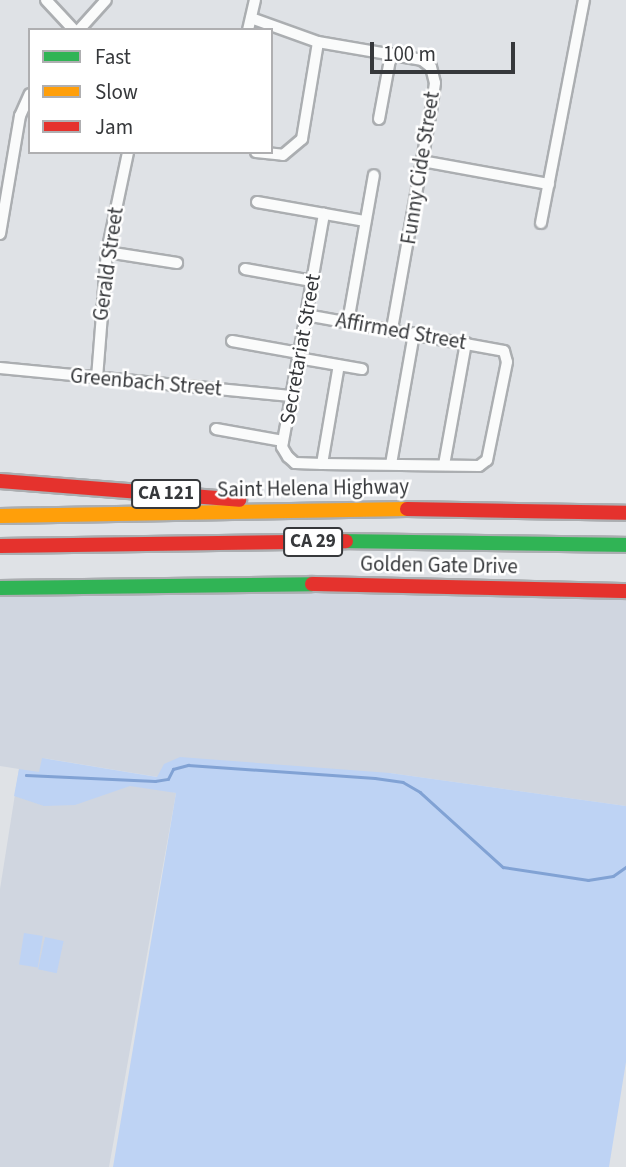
<!DOCTYPE html>
<style>
body{margin:0}
#map{position:relative;width:626px;height:1167px;overflow:hidden;background:#dfe2e6;font-family:"Source Sans 3",sans-serif}
div>[style]{position:absolute}
.built>*{inset:0;background:#d0d6e0}
.green>*{inset:0;background:#bed3f4;transform-origin:0 0}
.stream>*{height:2.5px;margin:-1.25px;padding:0 1.25px;transform-origin:1.25px;border-radius:1.25px;background:#81a2d4}
.roads{filter:drop-shadow(2px 0 #abaeb1) drop-shadow(-2px 0 #abaeb1) drop-shadow(0 2px #abaeb1) drop-shadow(0 -2px #abaeb1)}
.street>*{height:10px;margin:-5px;padding:0 5px;transform-origin:5px;border-radius:5px;background:#fafbfb}
.fast>*{height:14px;margin:-7px;padding:0 7px;transform-origin:7px;border-radius:7px;background:#30b455}
.slow>*{height:14px;margin:-7px;padding:0 7px;transform-origin:7px;border-radius:7px;background:#ff9f0a}
.jam>*{height:14px;margin:-7px;padding:0 7px;transform-origin:7px;border-radius:7px;background:#e5322d}
span{translate:-50% -50%;white-space:nowrap;text-align:center;line-height:1.15;-webkit-text-stroke:5px #fff;paint-order:stroke}
.shield-label span{padding:2px 5px;background:#fff;border:2px solid;border-radius:5px;-webkit-text-stroke-width:0}
.shield-label{font-size:19px;color:#36383b;font-weight:700}
.street-label{font-size:21px;color:#36383b}
.legend{position:absolute;left:28px;top:28px;width:245px;height:126px;box-sizing:border-box;background:#fff;border:2px solid #afafb1;margin:0;padding:9px 12px;list-style:none;font-size:21px;color:#36383b}
.legend li{display:flex;align-items:center;gap:14px;height:35px}
.legend b{width:35px;border:2px solid #afafb1}
.scale{position:absolute;left:370px;top:42px;width:145px;height:32px;box-sizing:border-box;border:4px solid #36383b;border-top:0;padding-left:9px;font-size:21px;line-height:24px;white-space:nowrap;color:#36383b;-webkit-text-stroke:5px #fff;paint-order:stroke}
</style>
<div id="map">
<div class="built">
<div style="clip-path:polygon(159px 582px,626px 591px,626px 806px,390px 773px,158px 777px,43px 758px,176px 793px,109px 1167px,0 1167px,0 889px,19px 769px,0 766px,0 588px)"></div>
</div>
<div class="green">
<div style="clip-path:polygon(180px 757px,390px 773px,626px 806px,626px 1062px,609px 1167px,113px 1167px,176px 793px,130px 786px,75px 805px,44px 806px,14px 796px,19px 769px,39px 772px,42px 758px,157px 777px,164px 764px)"></div>
<div style="left:24px;top:933px;width:19px;height:32px;rotate:9deg"></div>
<div style="left:45px;top:937px;width:19px;height:33px;rotate:12deg"></div>
</div>
<div class="stream">
<div style="left:26px;top:775px;width:129px;rotate:2.7deg"></div>
<div style="left:155px;top:781px;width:13px;rotate:-9deg"></div>
<div style="left:168px;top:779px;width:11px;rotate:-63deg"></div>
<div style="left:173px;top:769px;width:16px;rotate:-15deg"></div>
<div style="left:188px;top:765px;width:187px;rotate:4deg"></div>
<div style="left:375px;top:778px;width:28px;rotate:8deg"></div>
<div style="left:403px;top:782px;width:20px;rotate:30deg"></div>
<div style="left:420px;top:792px;width:112px;rotate:42.1deg"></div>
<div style="left:503px;top:867px;width:86px;rotate:8.7deg"></div>
<div style="left:588px;top:880px;width:25px;rotate:-9deg"></div>
<div style="left:613px;top:876px;width:16px;rotate:-35deg"></div>
</div>
<div class="roads">
<div class="street">
<div style="left:46px;top:0;width:41px;rotate:47deg"></div>
<div style="left:251px;top:18px;width:71px;rotate:19.7deg"></div>
<div style="left:318px;top:42px;width:106px;rotate:9.8deg"></div>
<div style="left:422px;top:60px;width:11px;rotate:38deg"></div>
<div style="left:431px;top:67px;width:16px;rotate:76deg"></div>
<div style="left:435px;top:83px;width:27px;rotate:98deg"></div>
<div style="left:431px;top:110px;width:222px;rotate:100.1deg"></div>
<div style="left:79px;top:30px;width:40px;rotate:-48deg"></div>
<div style="left:248px;top:30px;width:31px;rotate:-77deg"></div>
<div style="left:379px;top:119px;width:66px;rotate:-79.5deg"></div>
<div style="left:256px;top:152px;width:27px;rotate:6deg"></div>
<div style="left:283px;top:155px;width:25px;rotate:-40deg"></div>
<div style="left:302px;top:139px;width:98px;rotate:-80.6deg"></div>
<div style="left:422px;top:161px;width:129px;rotate:10.3deg"></div>
<div style="left:257px;top:202px;width:110px;rotate:10deg"></div>
<div style="left:541px;top:223px;width:227px;rotate:-79.1deg"></div>
<div style="left:0;top:234px;width:120px;rotate:-80.4deg"></div>
<div style="left:20px;top:116px;width:24px;rotate:-66deg"></div>
<div style="left:107px;top:252px;width:71px;rotate:8.9deg"></div>
<div style="left:245px;top:269px;width:68px;rotate:10.2deg"></div>
<div style="left:306px;top:315px;width:201px;rotate:10.3deg"></div>
<div style="left:504px;top:351px;width:11px;rotate:75deg"></div>
<div style="left:507px;top:362px;width:100px;rotate:101.5deg"></div>
<div style="left:487px;top:460px;width:10px;rotate:143deg"></div>
<div style="left:479px;top:466px;width:157px;rotate:-179.3deg"></div>
<div style="left:322px;top:464px;width:27px;rotate:-178deg"></div>
<div style="left:295px;top:463px;width:9px;rotate:-139deg"></div>
<div style="left:288px;top:457px;width:12px;rotate:-121deg"></div>
<div style="left:282px;top:447px;width:134px;rotate:-79.7deg"></div>
<div style="left:306px;top:315px;width:103px;rotate:-79.9deg"></div>
<div style="left:348px;top:322px;width:149px;rotate:-80deg"></div>
<div style="left:232px;top:341px;width:68px;rotate:10.2deg"></div>
<div style="left:298px;top:358px;width:65px;rotate:9.8deg"></div>
<div style="left:0;top:368px;width:292px;rotate:5.5deg"></div>
<div style="left:97px;top:378px;width:126px;rotate:-85.5deg"></div>
<div style="left:107px;top:252px;width:102px;rotate:-78.1deg"></div>
<div style="left:216px;top:429px;width:68px;rotate:10.2deg"></div>
<div style="left:322px;top:464px;width:100px;rotate:-80.3deg"></div>
<div style="left:391px;top:464px;width:133px;rotate:-80deg"></div>
<div style="left:444px;top:465px;width:124px;rotate:-79.8deg"></div>
</div>
<div class="fast">
<div style="left:346px;top:541px;width:280px;rotate:0.8deg"></div>
<div style="left:0;top:588px;width:312px;rotate:-0.7deg"></div>
</div>
<div class="slow">
<div style="left:0;top:516px;width:407px;rotate:-1deg"></div>
</div>
<div class="jam">
<div style="left:0;top:481px;width:240px;rotate:4.5deg"></div>
<div style="left:407px;top:509px;width:219px;rotate:1deg"></div>
<div style="left:0;top:546px;width:346px;rotate:-0.8deg"></div>
<div style="left:312px;top:584px;width:314px;rotate:1.3deg"></div>
</div>
</div>
<div class="shield-label">
<span style="left:166px;top:494px">CA 121</span>
<span style="left:313px;top:542px">CA 29</span>
</div>
<div class="street-label">
<span style="left:420px;top:168px;rotate:-81deg">Funny Cide Street</span>
<span style="left:108px;top:264px;rotate:-82deg">Gerald Street</span>
<span style="left:401px;top:331px;rotate:10deg">Affirmed Street</span>
<span style="left:300px;top:349px;rotate:-80deg">Secretariat Street</span>
<span style="left:146px;top:382px;rotate:5deg">Greenbach Street</span>
<span style="left:313px;top:488px;rotate:-1deg">Saint Helena Highway</span>
<span style="left:439px;top:565px;rotate:1deg">Golden Gate Drive</span>
</div>
<ul class="legend">
<li><b style="height:9px;background:#30b455"></b>Fast</li>
<li><b style="height:9px;background:#ff9f0a"></b>Slow</li>
<li><b style="height:9px;background:#e5322d"></b>Jam</li>
</ul>
<div class="scale">100 m</div>
</div>
